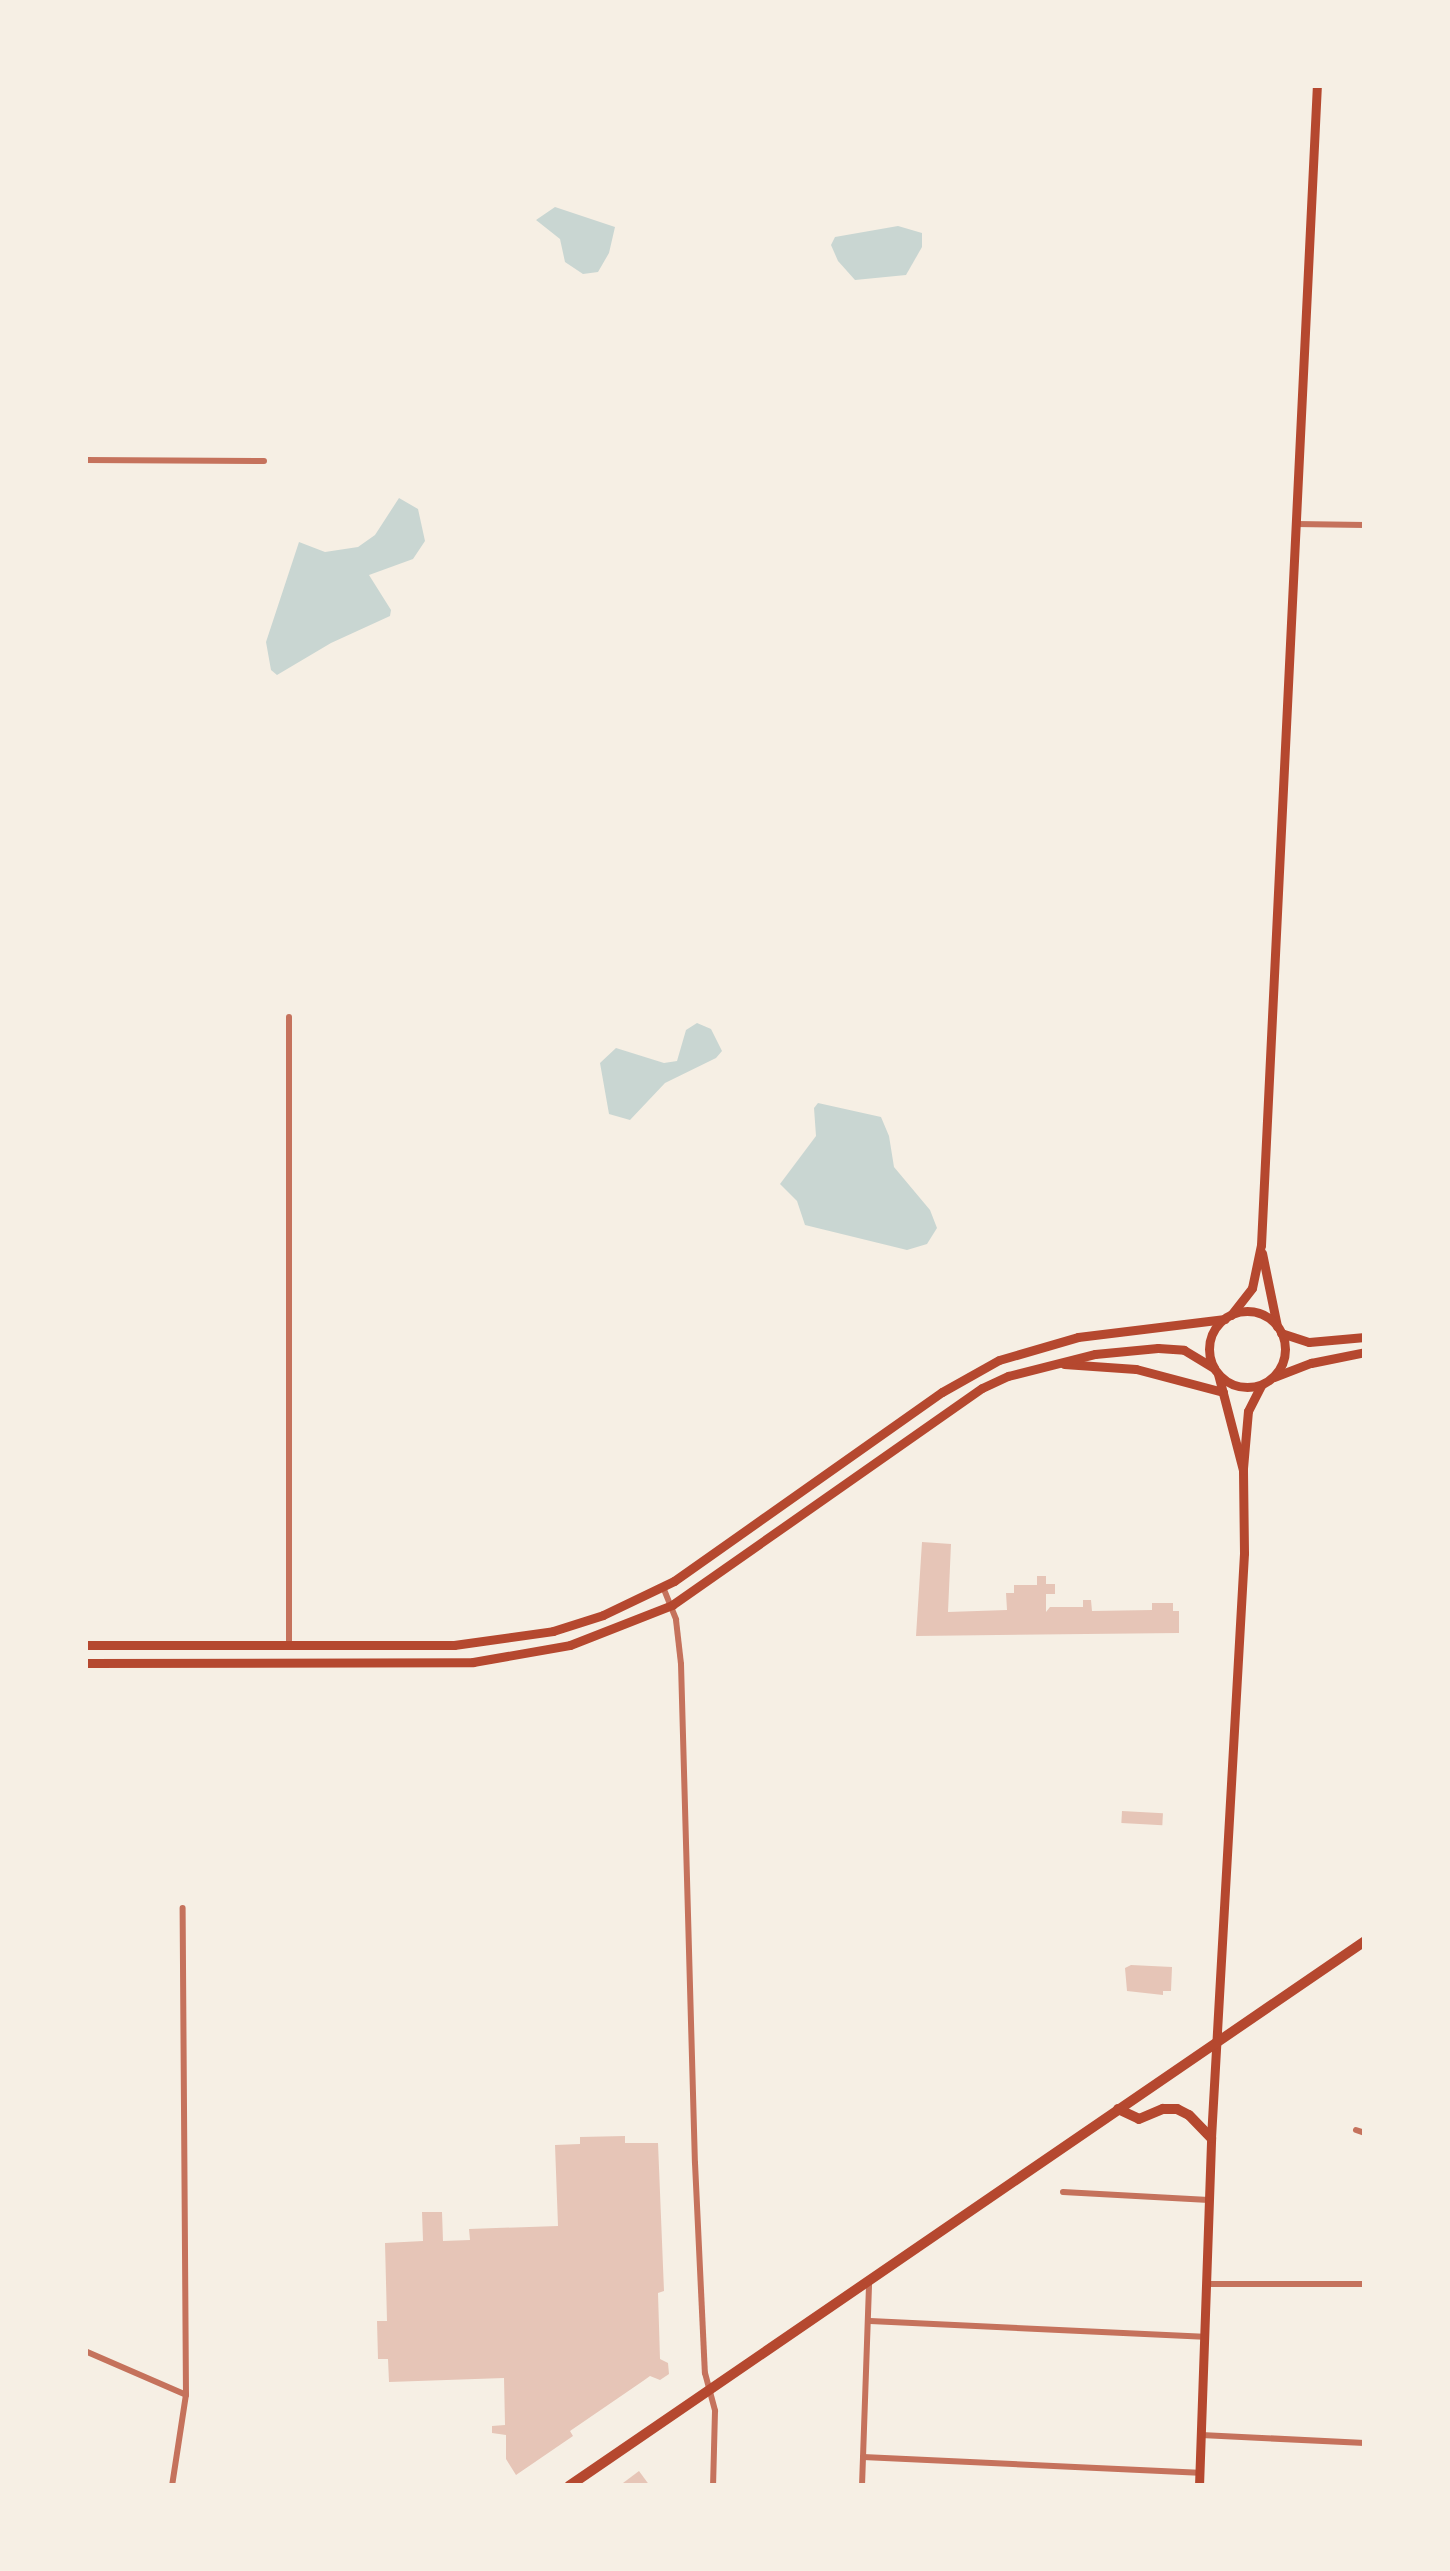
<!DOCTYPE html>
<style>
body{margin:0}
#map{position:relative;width:1450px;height:2571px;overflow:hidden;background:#f6efe4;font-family:Figtree,sans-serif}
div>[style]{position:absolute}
.water>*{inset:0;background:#c9d6d2}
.building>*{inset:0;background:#e6c5b7;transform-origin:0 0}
.minor>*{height:6px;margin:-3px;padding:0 3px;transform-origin:3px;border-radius:3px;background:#c5725c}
.secondary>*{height:9px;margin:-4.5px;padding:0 4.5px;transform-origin:4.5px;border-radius:4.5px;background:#b5482f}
.secondary>.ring{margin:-4.5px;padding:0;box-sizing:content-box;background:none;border:9px solid #b5482f;border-radius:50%}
.primary>*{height:10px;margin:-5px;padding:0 5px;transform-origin:5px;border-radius:5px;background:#b5482f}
span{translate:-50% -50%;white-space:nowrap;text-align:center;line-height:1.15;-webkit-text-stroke:9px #f6efe4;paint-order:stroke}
.frame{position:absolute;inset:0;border:88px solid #f6efe4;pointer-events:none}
</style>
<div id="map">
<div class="water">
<div style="clip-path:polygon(555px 207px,615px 227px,609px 253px,598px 272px,583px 274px,565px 262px,560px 239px,536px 220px)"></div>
<div style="clip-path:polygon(898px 226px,922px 233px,922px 247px,906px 275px,855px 280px,838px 261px,831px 245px,835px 237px)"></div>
<div style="clip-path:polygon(399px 498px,418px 509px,425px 541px,413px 559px,369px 575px,391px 610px,390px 616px,331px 643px,277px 675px,271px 670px,266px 642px,299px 542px,325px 552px,358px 547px,375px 535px)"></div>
<div style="clip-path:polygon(697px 1023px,711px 1029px,722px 1051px,716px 1058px,665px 1083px,630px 1120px,609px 1114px,600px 1063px,616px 1048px,664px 1063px,677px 1061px,686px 1030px)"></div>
<div style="clip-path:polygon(818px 1103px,881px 1117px,889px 1136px,894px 1167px,930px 1210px,937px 1228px,927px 1244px,907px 1250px,805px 1225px,797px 1201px,780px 1184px,816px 1136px,814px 1108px)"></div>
</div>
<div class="building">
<div style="clip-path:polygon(922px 1542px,951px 1544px,948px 1612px,1007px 1610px,1006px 1593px,1014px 1593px,1014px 1585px,1037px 1585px,1037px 1576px,1046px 1576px,1046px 1584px,1055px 1584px,1055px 1594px,1046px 1594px,1046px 1612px,1050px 1607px,1083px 1607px,1083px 1600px,1091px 1600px,1092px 1611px,1152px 1610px,1152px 1603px,1173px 1603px,1173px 1611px,1179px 1611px,1179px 1633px,916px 1636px)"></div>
<div style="left:1122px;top:1811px;width:41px;height:12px;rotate:3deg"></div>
<div style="clip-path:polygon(1131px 1965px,1172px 1967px,1171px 1991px,1163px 1991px,1163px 1995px,1127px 1991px,1125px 1968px)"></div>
<div style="clip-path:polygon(625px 2136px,625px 2143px,658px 2143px,664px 2291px,658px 2293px,660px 2359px,668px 2363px,669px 2374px,660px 2380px,650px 2376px,643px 2381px,570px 2431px,573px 2436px,516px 2475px,506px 2459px,506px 2435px,492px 2433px,492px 2426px,505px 2425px,504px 2378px,389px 2382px,388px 2359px,378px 2359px,377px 2321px,387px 2321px,385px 2243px,423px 2241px,422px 2212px,442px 2212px,443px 2241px,470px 2240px,469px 2229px,558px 2226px,555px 2145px,580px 2144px,580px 2137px)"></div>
<div style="clip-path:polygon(639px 2471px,650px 2486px,619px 2486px)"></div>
</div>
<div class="minor">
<div style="left:85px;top:460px;width:179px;rotate:0.3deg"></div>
<div style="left:1296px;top:524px;width:69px;rotate:0.8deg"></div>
<div style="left:289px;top:1017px;width:628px;rotate:90deg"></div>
<div style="left:663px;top:1587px;width:35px;rotate:68deg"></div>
<div style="left:676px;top:1620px;width:44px;rotate:83.5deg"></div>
<div style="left:681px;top:1664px;width:499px;rotate:88.4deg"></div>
<div style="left:695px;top:2163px;width:210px;rotate:87.3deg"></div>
<div style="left:705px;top:2373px;width:39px;rotate:75deg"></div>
<div style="left:715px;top:2411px;width:75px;rotate:91.5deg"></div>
<div style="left:1356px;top:2130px;width:9px;rotate:18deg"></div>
<div style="left:1063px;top:2192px;width:146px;rotate:3.1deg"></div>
<div style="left:1207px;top:2284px;width:158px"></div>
<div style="left:870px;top:2321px;width:334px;rotate:2.7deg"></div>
<div style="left:85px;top:2351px;width:110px;rotate:23.5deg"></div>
<div style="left:1201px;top:2435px;width:164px;rotate:2.8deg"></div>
<div style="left:863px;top:2457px;width:336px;rotate:2.7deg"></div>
<div style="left:172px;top:2486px;width:92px;rotate:-81.3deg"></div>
<div style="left:186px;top:2395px;width:487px;rotate:-90.4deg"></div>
<div style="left:862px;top:2486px;width:203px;rotate:-88deg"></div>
</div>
<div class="secondary">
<div style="left:1262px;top:1253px;width:75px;rotate:78.4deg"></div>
<div class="ring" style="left:1209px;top:1311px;width:67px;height:67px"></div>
<div style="left:1231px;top:1315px;width:34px;rotate:-52deg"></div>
<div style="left:1252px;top:1288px;width:44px;rotate:-78.2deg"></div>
<div style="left:1261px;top:1245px;width:1161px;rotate:-87.24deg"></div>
<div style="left:1281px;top:1333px;width:29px;rotate:18deg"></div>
<div style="left:1309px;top:1342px;width:56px;rotate:-5.1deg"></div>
<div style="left:1064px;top:1364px;width:72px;rotate:4deg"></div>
<div style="left:1136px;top:1369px;width:90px;rotate:14.8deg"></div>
<div style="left:1274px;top:1377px;width:40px;rotate:-21deg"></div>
<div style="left:1311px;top:1363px;width:55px;rotate:-11.5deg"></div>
<div style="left:1243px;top:1468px;width:57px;rotate:-85deg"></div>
<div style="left:1248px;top:1411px;width:29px;rotate:-63deg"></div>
<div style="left:85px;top:1645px;width:369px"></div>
<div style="left:454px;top:1645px;width:100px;rotate:-8deg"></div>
<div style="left:553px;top:1631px;width:52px;rotate:-17.7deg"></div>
<div style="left:603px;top:1615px;width:79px;rotate:-25.6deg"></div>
<div style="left:674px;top:1581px;width:328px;rotate:-35.2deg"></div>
<div style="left:942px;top:1392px;width:65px;rotate:-29.3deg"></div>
<div style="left:999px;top:1360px;width:82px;rotate:-16.2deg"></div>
<div style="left:1078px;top:1337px;width:148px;rotate:-7deg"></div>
<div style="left:85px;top:1663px;width:388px;rotate:-0.1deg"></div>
<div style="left:473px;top:1662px;width:98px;rotate:-9.9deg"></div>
<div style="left:570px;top:1645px;width:110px;rotate:-21.4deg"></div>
<div style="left:672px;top:1605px;width:378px;rotate:-35deg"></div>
<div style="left:982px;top:1388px;width:29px;rotate:-25deg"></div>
<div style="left:1008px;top:1376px;width:90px;rotate:-14.2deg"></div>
<div style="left:1095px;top:1354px;width:63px;rotate:-5.4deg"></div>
<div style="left:1158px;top:1348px;width:26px;rotate:4deg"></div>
<div style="left:1184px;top:1350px;width:35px;rotate:31deg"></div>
<div style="left:1199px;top:2486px;width:348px;rotate:-88deg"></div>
<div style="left:1211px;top:2138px;width:586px;rotate:-86.77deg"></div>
<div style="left:1244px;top:1553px;width:83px;rotate:-90.7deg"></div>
<div style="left:1243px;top:1470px;width:99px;rotate:-104.6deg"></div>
</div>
<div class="primary">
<div style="left:1118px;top:2109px;width:23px;rotate:25deg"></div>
<div style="left:1139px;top:2119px;width:26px;rotate:-23deg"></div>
<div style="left:1163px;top:2109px;width:14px"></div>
<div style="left:1177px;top:2109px;width:13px;rotate:27deg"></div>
<div style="left:1189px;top:2115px;width:32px;rotate:46deg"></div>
<div style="left:569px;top:2486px;width:965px;rotate:-34.4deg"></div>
</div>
<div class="frame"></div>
</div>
